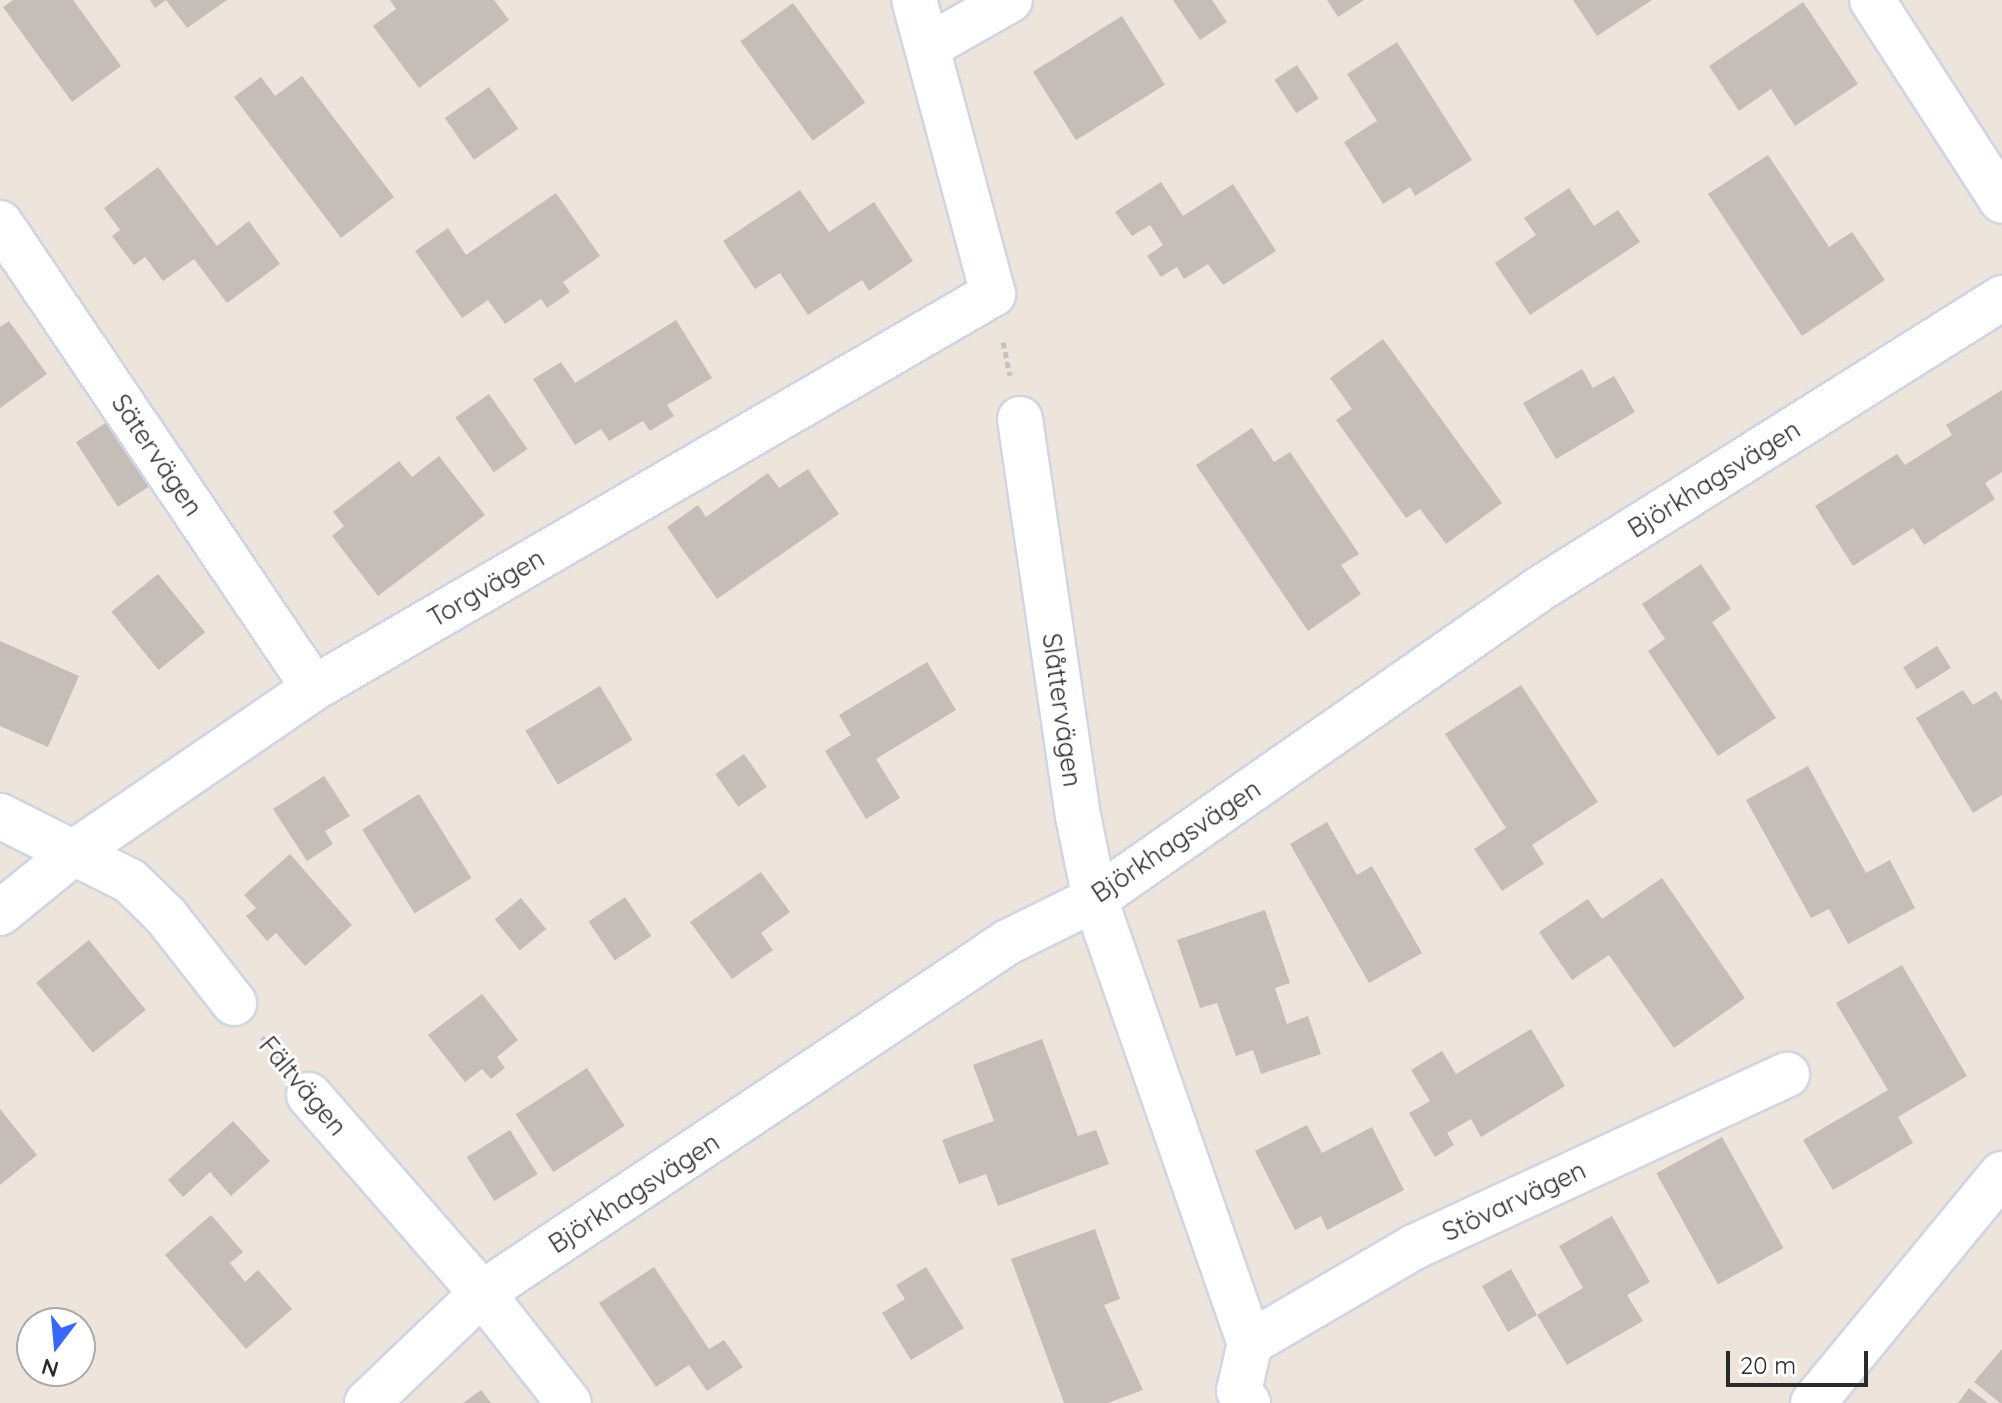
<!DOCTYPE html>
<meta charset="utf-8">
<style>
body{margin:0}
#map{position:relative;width:2002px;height:1403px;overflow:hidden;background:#ede4db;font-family:Quicksand,sans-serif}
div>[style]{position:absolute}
.building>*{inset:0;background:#c5beb8;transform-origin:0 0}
.path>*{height:5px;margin-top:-2.5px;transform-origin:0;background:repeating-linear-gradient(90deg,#c3c3c3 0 6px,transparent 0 10px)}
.roads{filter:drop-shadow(2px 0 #d0d5e3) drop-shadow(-2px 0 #d0d5e3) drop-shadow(0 2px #d0d5e3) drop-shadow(0 -2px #d0d5e3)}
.minor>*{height:44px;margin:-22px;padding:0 22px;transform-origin:22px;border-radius:22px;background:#fff}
span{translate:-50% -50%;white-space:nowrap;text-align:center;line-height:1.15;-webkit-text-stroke:6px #fff;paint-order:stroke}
.street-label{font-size:26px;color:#2a2a2a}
.north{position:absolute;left:16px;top:1307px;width:80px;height:80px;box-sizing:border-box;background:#fff;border:2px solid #aaa;border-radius:50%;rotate:196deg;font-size:22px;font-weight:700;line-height:32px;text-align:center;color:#2a2a2a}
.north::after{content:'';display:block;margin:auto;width:28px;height:36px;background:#3667ff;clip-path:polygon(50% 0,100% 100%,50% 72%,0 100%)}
.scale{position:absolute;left:1726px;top:1351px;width:142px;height:36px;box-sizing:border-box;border:4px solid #2a2a2a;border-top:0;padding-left:10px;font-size:24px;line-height:28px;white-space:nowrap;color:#2a2a2a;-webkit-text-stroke:6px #fff;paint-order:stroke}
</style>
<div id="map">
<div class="building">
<div style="clip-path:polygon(13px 0,73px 0,121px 66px,72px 102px,3px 7px)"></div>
<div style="clip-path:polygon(150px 0,227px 0,187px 28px,166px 0,155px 8px)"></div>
<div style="clip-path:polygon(390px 0,494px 0,509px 20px,419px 88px,373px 26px,396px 9px)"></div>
<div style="clip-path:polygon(1173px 0,1212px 0,1227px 22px,1200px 40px)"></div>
<div style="clip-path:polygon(1327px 0,1364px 0,1338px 17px)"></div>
<div style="clip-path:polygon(1573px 0,1652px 0,1597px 36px)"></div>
<div style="clip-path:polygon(1803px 2px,1858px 84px,1795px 126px,1771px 89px,1739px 111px,1709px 66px)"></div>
<div style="left:793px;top:3px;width:123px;height:65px;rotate:54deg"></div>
<div style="left:1122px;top:16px;width:81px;height:105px;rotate:58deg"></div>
<div style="clip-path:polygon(1397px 42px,1472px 160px,1415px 196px,1410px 187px,1383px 204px,1344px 142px,1377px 121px,1347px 74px)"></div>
<div style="left:1297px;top:65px;width:40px;height:27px;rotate:57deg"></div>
<div style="clip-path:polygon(302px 76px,394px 197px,341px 238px,234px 97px,261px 77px,275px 96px)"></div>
<div style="left:489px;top:87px;width:51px;height:54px;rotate:55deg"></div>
<div style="clip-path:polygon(1768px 155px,1829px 247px,1852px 232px,1885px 280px,1802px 336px,1708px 194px)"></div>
<div style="clip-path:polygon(158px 167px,217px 246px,249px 221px,280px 264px,227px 303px,194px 259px,163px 281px,145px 257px,134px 265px,112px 236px,120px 230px,104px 208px)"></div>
<div style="clip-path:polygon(1161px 182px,1183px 216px,1233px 184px,1276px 251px,1223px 285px,1208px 264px,1184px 279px,1177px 267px,1161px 277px,1147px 256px,1163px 245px,1150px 225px,1132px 236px,1115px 212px)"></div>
<div style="clip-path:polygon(1569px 188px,1594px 226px,1618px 210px,1640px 242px,1530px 315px,1495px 263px,1536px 235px,1524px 218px)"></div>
<div style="clip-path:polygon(800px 190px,829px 232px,874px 202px,913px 261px,869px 291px,862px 280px,808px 315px,780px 273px,755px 289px,723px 241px)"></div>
<div style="clip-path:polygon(556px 193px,600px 256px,563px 282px,570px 292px,547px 308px,541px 299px,505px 324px,488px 300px,462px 318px,415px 251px,448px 228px,466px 255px)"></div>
<div style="clip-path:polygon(676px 320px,712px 378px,667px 405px,674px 416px,650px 431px,643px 421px,609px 441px,601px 429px,575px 445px,533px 379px,561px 362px,575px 383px)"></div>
<div style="clip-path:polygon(9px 321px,47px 374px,0 408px,0 327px)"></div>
<div style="clip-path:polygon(1383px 339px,1502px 503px,1446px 544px,1420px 509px,1406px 518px,1336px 420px,1352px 409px,1330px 378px)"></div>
<div style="clip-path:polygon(1582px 369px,1593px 388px,1614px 376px,1635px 412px,1556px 459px,1523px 403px)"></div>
<div style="clip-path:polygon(2002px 390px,2002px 472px,1985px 483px,1995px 499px,1924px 545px,1913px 528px,1853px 566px,1815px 506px,1897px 454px,1905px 465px,1952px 435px,1946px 425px)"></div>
<div style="left:489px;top:394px;width:67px;height:41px;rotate:55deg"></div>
<div style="left:107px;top:422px;width:77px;height:37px;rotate:57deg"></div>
<div style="clip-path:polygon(1252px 428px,1274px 462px,1290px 452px,1359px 554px,1341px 565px,1361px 594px,1308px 631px,1196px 465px)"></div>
<div style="clip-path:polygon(439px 456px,485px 515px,378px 596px,332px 536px,344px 526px,333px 512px,399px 461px,412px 477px)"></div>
<div style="clip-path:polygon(808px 469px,839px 514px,717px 599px,667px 527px,698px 505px,706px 517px,768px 473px,779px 488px)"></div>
<div style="clip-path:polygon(1701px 564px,1731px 609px,1712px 622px,1776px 718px,1718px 756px,1648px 651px,1665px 639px,1642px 604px)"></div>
<div style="left:158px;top:574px;width:75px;height:60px;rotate:51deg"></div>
<div style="clip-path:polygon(0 641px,79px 676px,48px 747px,0 726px)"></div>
<div style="left:1937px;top:646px;width:26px;height:40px;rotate:58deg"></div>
<div style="clip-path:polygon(927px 662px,956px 710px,876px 759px,900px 798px,866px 819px,825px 751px,851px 735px,839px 715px)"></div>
<div style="clip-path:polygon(1521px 685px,1598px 802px,1532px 845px,1544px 864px,1502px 891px,1474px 849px,1506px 828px,1445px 734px)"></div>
<div style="left:600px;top:686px;width:63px;height:87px;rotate:59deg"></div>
<div style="clip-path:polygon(1963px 690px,1973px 705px,1996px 691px,2002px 701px,2002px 795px,1973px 813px,1916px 718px)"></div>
<div style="left:744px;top:754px;width:40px;height:35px;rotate:55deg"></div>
<div style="clip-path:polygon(1808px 766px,1866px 873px,1890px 860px,1915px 908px,1848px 944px,1829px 909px,1811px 918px,1746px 800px)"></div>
<div style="clip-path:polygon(324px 776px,350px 816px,325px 831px,333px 844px,307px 861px,273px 809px)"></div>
<div style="left:419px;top:794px;width:99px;height:67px;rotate:58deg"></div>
<div style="clip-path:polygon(1327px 822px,1357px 875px,1372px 866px,1422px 953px,1369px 983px,1290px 844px)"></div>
<div style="clip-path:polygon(290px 854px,352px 925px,305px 966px,276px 933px,267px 941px,246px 916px,256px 908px,244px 895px)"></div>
<div style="clip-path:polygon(761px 872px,790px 912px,761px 933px,773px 950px,732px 979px,690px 922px)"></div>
<div style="clip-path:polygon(1662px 878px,1745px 998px,1674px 1048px,1609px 955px,1572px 980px,1539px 932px,1588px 899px,1602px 919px)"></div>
<div style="left:625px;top:897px;width:47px;height:44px;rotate:56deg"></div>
<div style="left:521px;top:898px;width:40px;height:34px;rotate:51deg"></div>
<div style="clip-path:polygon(1265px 910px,1290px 983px,1275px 988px,1287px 1024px,1308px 1016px,1321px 1054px,1261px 1074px,1253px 1050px,1236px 1056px,1217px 1003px,1200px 1008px,1177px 940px)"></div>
<div style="left:89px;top:940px;width:90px;height:68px;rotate:51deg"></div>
<div style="clip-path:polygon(1902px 965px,1967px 1076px,1898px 1117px,1913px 1143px,1833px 1190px,1803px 1140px,1888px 1090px,1836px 1003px)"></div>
<div style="clip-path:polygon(482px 994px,518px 1040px,497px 1057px,505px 1068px,491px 1079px,482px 1069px,465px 1082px,428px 1035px)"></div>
<div style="clip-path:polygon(1531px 1029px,1565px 1086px,1481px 1137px,1471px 1119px,1447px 1133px,1454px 1145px,1435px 1157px,1409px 1113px,1430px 1101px,1411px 1070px,1442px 1051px,1456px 1074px)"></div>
<div style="clip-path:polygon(1042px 1039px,1078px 1136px,1096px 1130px,1109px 1164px,998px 1206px,986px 1174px,959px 1184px,942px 1140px,994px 1121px,973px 1065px)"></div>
<div style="left:587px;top:1068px;width:69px;height:85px;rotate:57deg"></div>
<div style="clip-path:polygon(0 1109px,37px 1155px,0 1185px)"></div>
<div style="clip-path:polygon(233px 1121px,270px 1161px,231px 1196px,210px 1172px,183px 1197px,168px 1180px)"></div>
<div style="clip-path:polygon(1307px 1125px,1322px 1153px,1372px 1127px,1404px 1190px,1327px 1230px,1321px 1216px,1295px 1230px,1255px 1151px)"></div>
<div style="left:510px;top:1130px;width:52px;height:51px;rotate:58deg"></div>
<div style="left:1722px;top:1137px;width:127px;height:75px;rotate:61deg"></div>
<div style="clip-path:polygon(211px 1215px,243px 1252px,230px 1263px,245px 1282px,258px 1270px,292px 1309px,246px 1349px,165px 1255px)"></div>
<div style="clip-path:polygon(1612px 1216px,1650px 1282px,1627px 1295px,1643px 1321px,1567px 1365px,1537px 1315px,1508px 1332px,1482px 1286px,1511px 1269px,1537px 1315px,1583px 1288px,1559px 1246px)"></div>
<div style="clip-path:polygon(1095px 1229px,1120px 1299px,1104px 1305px,1143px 1390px,1108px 1403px,1064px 1403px,1011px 1259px)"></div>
<div style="clip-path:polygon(654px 1267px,709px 1349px,724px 1340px,743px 1367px,707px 1391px,689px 1365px,656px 1387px,599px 1303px)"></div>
<div style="clip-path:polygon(926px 1267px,964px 1328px,911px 1360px,882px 1313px,905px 1299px,896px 1285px)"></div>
<div style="clip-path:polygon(2002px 1349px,2002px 1403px,2000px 1403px,1974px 1382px)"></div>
<div style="clip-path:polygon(1969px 1388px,1988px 1403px,1958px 1403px)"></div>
<div style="clip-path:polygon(481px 1390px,491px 1403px,463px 1403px)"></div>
</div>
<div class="path">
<div style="left:1003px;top:342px;width:34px;rotate:78deg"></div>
<div style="left:262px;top:1037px;width:30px;rotate:50deg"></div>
</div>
<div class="roads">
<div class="minor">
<div style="left:1872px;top:0;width:239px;rotate:57.1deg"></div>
<div style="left:929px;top:46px;width:93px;rotate:-29.6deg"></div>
<div style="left:0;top:223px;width:561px;rotate:55.97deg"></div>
<div style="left:1020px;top:419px;width:401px;rotate:81.7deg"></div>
<div style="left:1078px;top:816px;width:85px;rotate:78.4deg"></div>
<div style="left:1095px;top:899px;width:470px;rotate:70.8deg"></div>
<div style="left:1250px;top:1343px;width:49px;rotate:102.9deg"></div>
<div style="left:1239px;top:1391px;width:15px;rotate:53deg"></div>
<div style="left:0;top:816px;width:145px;rotate:26.6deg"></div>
<div style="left:130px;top:881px;width:49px;rotate:44.2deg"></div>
<div style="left:165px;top:915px;width:112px;rotate:51.9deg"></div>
<div style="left:0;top:913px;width:98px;rotate:-39.2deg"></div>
<div style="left:76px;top:851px;width:288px;rotate:-34.4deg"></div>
<div style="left:314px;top:688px;width:785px;rotate:-30.13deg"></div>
<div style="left:993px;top:294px;width:304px;rotate:-105deg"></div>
<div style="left:309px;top:1095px;width:263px;rotate:48.9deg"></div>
<div style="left:482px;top:1293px;width:140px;rotate:51.7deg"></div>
<div style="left:1250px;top:1343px;width:190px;rotate:-30.3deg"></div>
<div style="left:1414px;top:1247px;width:411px;rotate:-24.8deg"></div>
<div style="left:367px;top:1403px;width:159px;rotate:-43.7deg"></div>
<div style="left:482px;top:1293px;width:632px;rotate:-33.72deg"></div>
<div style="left:1008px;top:942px;width:97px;rotate:-26.3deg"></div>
<div style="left:1095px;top:899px;width:544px;rotate:-34.89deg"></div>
<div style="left:1541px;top:588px;width:545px;rotate:-32.17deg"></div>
<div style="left:1813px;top:1403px;width:297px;rotate:-50.5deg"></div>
</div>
</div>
<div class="street-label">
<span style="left:157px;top:455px;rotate:56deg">Sätervägen</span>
<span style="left:1714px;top:479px;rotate:-32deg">Björkhagsvägen</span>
<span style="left:486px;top:588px;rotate:-30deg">Torgvägen</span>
<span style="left:1062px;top:710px;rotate:82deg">Slåttervägen</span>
<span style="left:1176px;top:841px;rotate:-34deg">Björkhagsvägen</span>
<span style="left:303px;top:1086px;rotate:50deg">Fältvägen</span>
<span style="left:634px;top:1193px;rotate:-33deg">Björkhagsvägen</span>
<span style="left:1514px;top:1201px;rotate:-25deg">Stövarvägen</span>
</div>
<div class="north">N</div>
<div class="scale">20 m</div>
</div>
